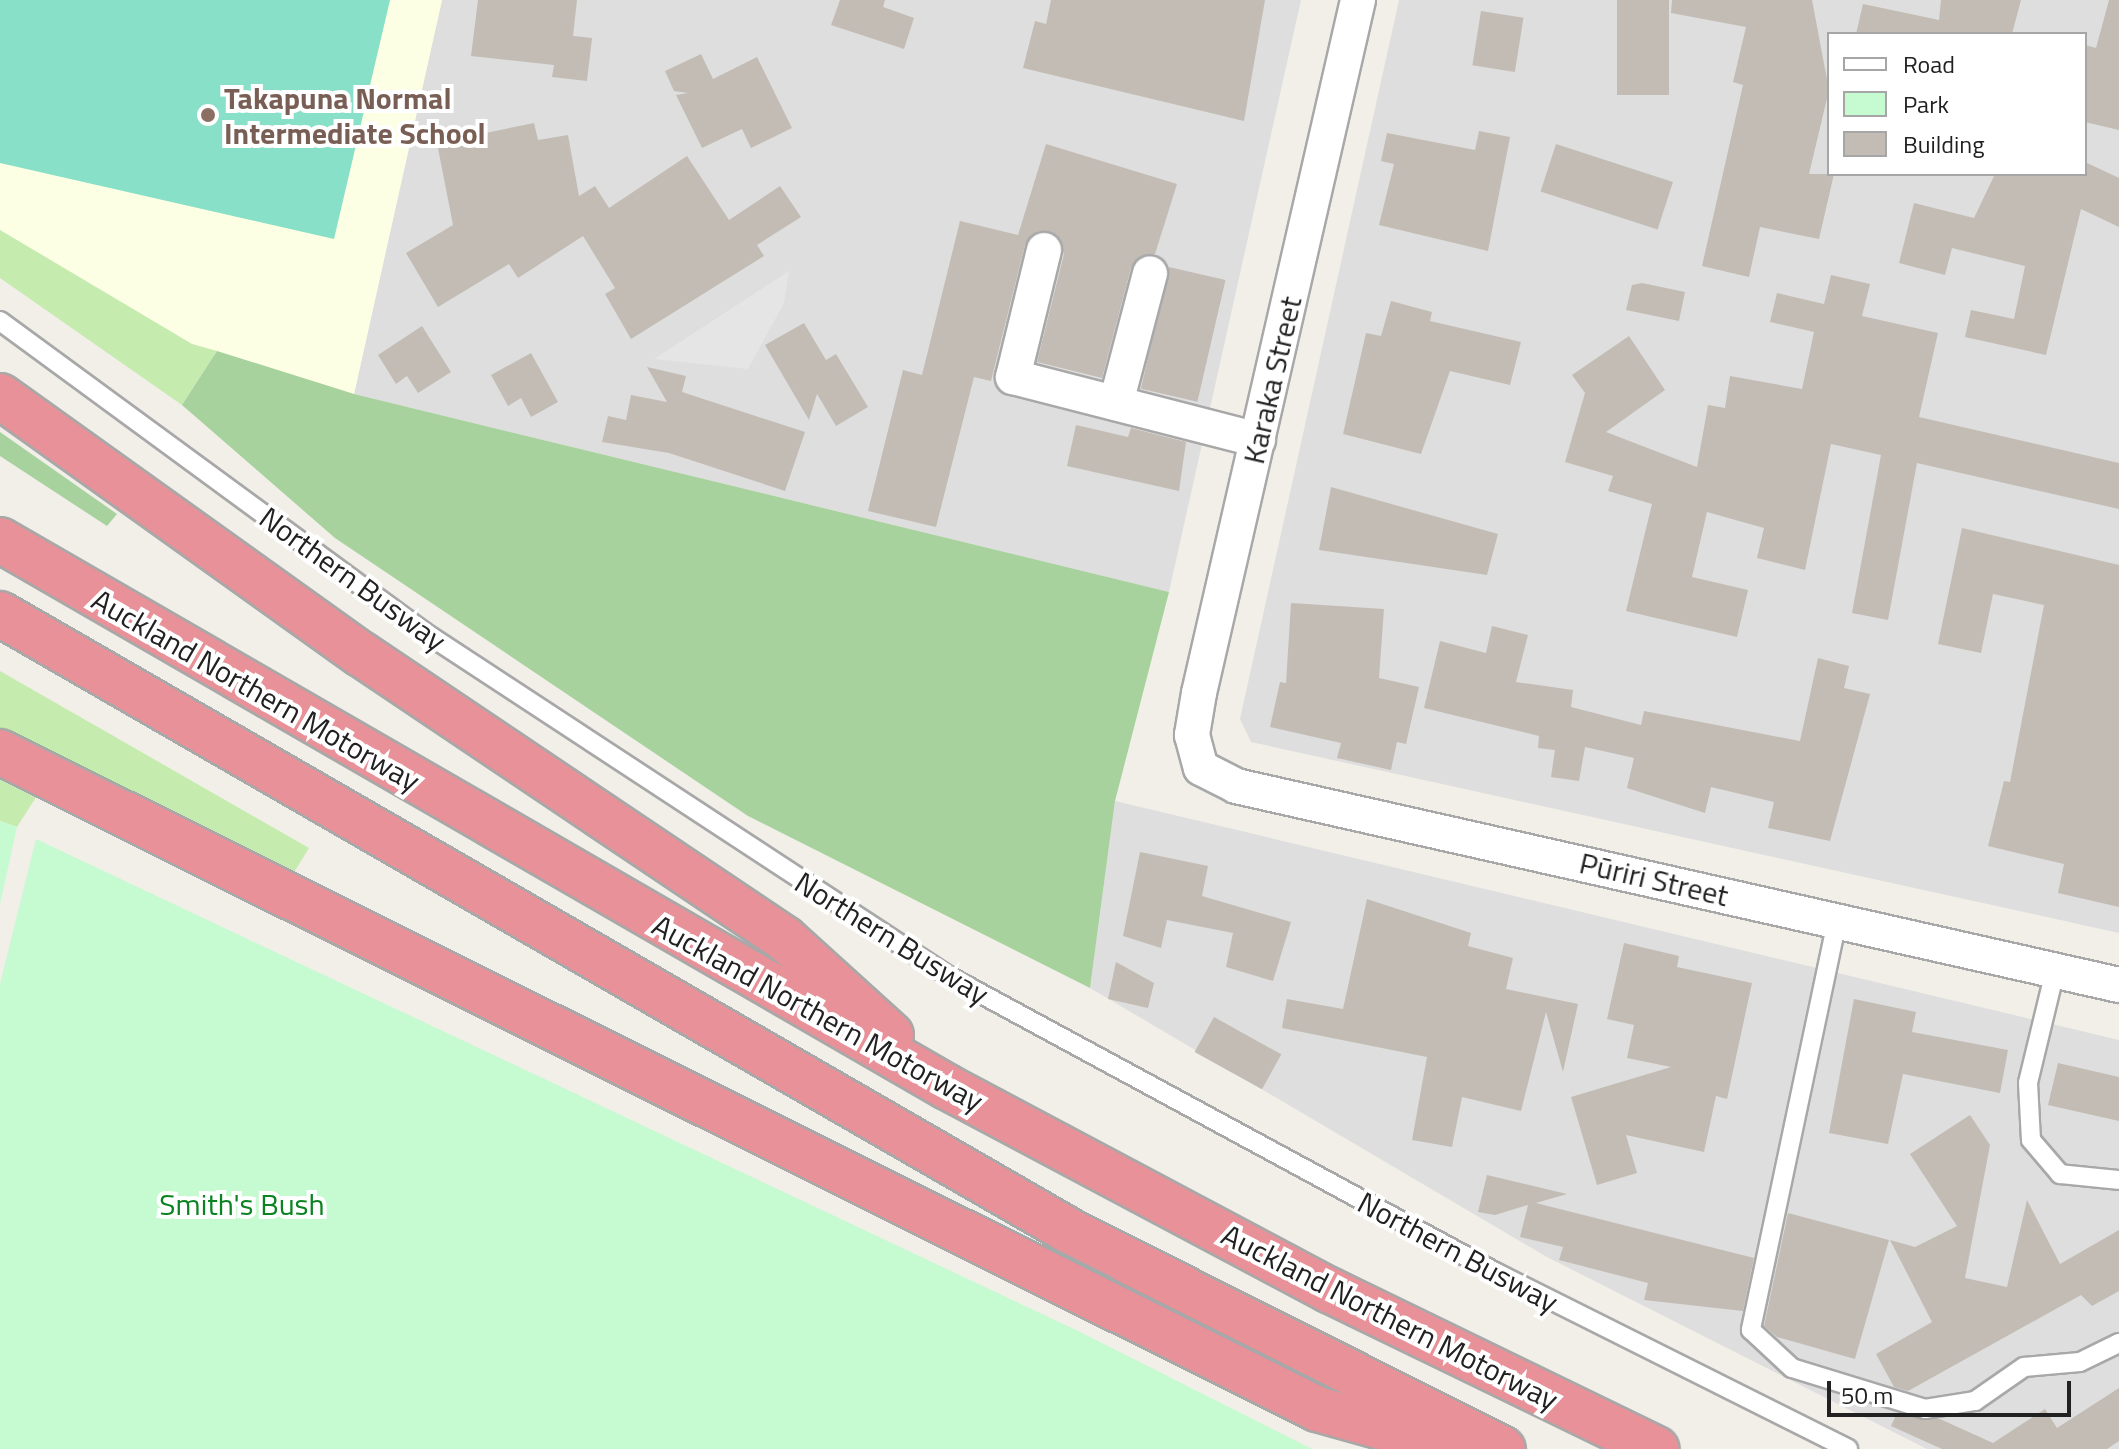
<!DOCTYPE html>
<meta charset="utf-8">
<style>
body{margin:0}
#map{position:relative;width:2119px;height:1449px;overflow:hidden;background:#f1efe8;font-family:"Titillium Web",sans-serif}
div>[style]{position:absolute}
.residential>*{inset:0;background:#dfdede}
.education>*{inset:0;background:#fcffe3}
.grass>*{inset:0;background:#c6ebaf}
.forest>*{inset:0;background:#a7d19d}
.park>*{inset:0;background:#c6fad0}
.pitch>*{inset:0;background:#87e0c7}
.parking>*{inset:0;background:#e5e5e5}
.building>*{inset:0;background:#c2bcb4;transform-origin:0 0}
.roads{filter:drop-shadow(2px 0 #a8a8a8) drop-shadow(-2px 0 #a8a8a8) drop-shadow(0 2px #a8a8a8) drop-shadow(0 -2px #a8a8a8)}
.lane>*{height:18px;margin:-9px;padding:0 9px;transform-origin:9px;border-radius:9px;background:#fff}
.street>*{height:34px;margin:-17px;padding:0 17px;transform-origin:17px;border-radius:17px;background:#fff}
.highway>*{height:44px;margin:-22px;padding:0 22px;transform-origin:22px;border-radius:22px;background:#e89198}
.dots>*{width:22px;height:22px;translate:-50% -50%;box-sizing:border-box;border:4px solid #fff;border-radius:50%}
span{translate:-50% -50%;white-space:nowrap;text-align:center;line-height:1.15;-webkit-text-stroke:8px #fff;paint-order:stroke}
.education-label{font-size:30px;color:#785e54;font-weight:700}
.left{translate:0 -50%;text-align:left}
.street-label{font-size:30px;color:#212121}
.park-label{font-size:30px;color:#0c8322}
.legend{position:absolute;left:1827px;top:32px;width:260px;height:144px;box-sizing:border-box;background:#fff;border:2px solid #a6a6a6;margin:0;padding:10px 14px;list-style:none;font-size:24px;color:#212121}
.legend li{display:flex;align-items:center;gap:16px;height:40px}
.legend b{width:40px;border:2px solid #a6a6a6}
.scale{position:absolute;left:1827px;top:1381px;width:244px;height:36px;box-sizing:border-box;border:4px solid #212121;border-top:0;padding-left:10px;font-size:24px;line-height:28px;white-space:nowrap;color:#212121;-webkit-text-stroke:6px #fff;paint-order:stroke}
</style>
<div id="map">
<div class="residential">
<div style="clip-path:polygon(442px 0,1301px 0,1169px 592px,354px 394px)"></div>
<div style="clip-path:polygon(evenodd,1399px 0,2119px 0,2119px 933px,1251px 742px,1240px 719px,1399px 0,1829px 34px,2085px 34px,2085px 174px,1829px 174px,1829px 34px)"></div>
<div style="clip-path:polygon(1115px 801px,2119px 1040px,2119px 1449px,1927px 1449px,1547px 1257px,1090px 988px)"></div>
</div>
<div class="education">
<div style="clip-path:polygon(0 0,442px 0,354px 394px,192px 344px,0 230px)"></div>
</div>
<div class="grass">
<div style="clip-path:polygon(0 230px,192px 344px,217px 351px,182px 405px,0 278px)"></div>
<div style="clip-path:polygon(0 671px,309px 848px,293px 874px,0 728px)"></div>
<div style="clip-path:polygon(0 776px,40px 791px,17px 827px,0 821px)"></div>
</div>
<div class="forest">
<div style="clip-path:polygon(217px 351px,354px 394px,1169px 592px,1115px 801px,1090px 988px,748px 816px,335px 538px,182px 405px)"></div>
<div style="clip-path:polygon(0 432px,117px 514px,107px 526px,0 456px)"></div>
</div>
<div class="park">
<div style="clip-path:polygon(0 821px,17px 827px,0 904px)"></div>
<div style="clip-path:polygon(36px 839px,1078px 1331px,1312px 1449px,0 1449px,0 984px)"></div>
</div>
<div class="pitch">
<div style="clip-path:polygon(0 0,390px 0,334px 239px,0 163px)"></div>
</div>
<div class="parking">
<div style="clip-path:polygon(789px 271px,784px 303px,748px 369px,654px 359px)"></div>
</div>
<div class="building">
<div style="clip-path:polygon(478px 0,577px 0,573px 36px,592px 38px,587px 81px,552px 77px,554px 65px,471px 56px)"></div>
<div style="clip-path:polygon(840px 0,885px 0,883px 7px,914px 18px,904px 49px,831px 25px)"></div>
<div style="clip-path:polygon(1051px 0,1265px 0,1244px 121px,1023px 68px,1035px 21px,1046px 24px)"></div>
<div style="left:1617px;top:0;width:52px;height:95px"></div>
<div style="clip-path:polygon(1672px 0,1812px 0,1829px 90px,1809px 174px,1834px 174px,1819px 239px,1760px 227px,1749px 277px,1702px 266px,1743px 85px,1733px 82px,1746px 27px,1671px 13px)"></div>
<div style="clip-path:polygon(1941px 0,2021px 0,2012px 34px,1856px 34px,1863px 4px,1939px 20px)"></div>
<div style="clip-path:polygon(2109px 0,2119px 0,2119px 130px,2085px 122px,2085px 45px,2096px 48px)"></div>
<div style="left:1481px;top:11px;width:43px;height:55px;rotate:9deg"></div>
<div style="clip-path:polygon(701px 54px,713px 79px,757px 57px,792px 128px,751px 148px,742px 129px,702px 148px,676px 95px,688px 93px,674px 91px,665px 71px)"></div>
<div style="clip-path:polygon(534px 123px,538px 140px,568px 135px,579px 196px,595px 186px,609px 208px,687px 156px,729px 220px,780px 186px,801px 217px,757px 245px,764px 256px,631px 339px,605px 294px,615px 288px,583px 236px,518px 278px,509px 264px,438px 307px,406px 253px,453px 225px,437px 143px)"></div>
<div style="clip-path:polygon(1479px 131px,1510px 137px,1488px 251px,1379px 225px,1394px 164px,1381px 161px,1387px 133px,1475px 150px)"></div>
<div style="clip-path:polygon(1046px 144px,1177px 184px,1155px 254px,1131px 268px,1102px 378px,1037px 362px,1064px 254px,1057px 235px,1038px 231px,1025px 245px,991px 381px,974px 377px,936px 527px,868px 511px,903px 370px,922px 375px,960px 221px,1018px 235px)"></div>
<div style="left:1556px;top:144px;width:123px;height:50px;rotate:18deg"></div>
<div style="clip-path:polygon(2085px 162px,2119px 178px,2119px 227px,2081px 209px,2046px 355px,1965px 337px,1971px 310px,2014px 319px,2025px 266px,1952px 248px,1945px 275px,1899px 263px,1914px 203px,1974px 218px,1995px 174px,2085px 174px)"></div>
<div style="left:1169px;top:267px;width:58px;height:125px;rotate:13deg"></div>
<div style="clip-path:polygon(1831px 275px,1870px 284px,1862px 316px,1938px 333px,1919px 417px,2119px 463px,2119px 509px,1917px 463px,1888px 620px,1852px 613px,1881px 455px,1831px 444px,1805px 570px,1757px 558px,1764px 528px,1707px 512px,1692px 577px,1748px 590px,1737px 637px,1626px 611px,1652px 504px,1608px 491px,1613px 476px,1565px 462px,1585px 393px,1572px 375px,1629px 336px,1665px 390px,1606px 432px,1697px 467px,1708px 405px,1725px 408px,1730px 376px,1802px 389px,1814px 332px,1770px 322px,1777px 293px,1824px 304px)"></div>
<div style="clip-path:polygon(1642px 283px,1685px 292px,1679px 321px,1626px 310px,1632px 285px)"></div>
<div style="clip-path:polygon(1391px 301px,1432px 312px,1430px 321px,1521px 342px,1510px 385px,1450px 371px,1421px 454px,1343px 434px,1366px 333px,1381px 336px)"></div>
<div style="clip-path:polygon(804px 323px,826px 360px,836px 354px,868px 407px,836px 426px,817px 394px,809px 420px,765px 345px)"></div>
<div style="clip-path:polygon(422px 326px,451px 372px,418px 393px,407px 376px,396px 384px,378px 355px)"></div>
<div style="clip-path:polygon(531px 353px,558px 402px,531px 417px,521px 398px,508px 406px,491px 375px)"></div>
<div style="clip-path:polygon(647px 367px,686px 376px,682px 392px,805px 432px,785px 491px,669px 453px,602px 442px,608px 416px,626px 420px,631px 395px,667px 402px)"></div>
<div style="clip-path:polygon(1076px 425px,1128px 437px,1131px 428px,1186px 442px,1179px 491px,1067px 466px)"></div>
<div style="clip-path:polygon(1331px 487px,1498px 534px,1487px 575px,1319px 550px)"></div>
<div style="clip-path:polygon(1962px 528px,2119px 565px,2119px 907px,2058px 893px,2064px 864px,1988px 846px,2004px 781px,2010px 782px,2044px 605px,1993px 594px,1981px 653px,1938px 644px)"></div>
<div style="clip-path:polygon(1291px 603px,1384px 609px,1379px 678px,1419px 687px,1406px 744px,1397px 742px,1391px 770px,1337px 758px,1341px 743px,1270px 727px,1280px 682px,1286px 683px)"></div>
<div style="clip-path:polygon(1492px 626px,1528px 635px,1516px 682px,1573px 690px,1571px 707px,1641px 725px,1644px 711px,1800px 741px,1818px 658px,1849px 666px,1844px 688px,1870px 694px,1830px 841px,1768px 828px,1774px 802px,1711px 787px,1705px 813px,1627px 788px,1634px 758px,1585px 747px,1579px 781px,1551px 777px,1555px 750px,1538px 748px,1539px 736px,1424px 708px,1440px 641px,1486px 653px)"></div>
<div style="clip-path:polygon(1140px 852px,1208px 866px,1202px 896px,1291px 922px,1273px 981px,1226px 967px,1233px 933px,1167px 920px,1161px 948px,1123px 936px)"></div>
<div style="clip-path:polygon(1367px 899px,1471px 933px,1468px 946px,1513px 958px,1506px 989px,1578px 1004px,1563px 1072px,1546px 1012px,1521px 1111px,1462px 1097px,1452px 1147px,1412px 1140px,1427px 1057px,1282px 1028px,1287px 999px,1343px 1009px)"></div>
<div style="clip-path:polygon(1624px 943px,1679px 956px,1677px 967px,1752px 983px,1727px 1099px,1716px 1096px,1704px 1152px,1626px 1135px,1637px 1173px,1597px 1185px,1571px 1097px,1671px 1067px,1627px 1058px,1634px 1025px,1607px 1019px)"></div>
<div style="clip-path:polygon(1116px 962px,1154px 983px,1148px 1008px,1108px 999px)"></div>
<div style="clip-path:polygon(1854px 999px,1916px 1012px,1912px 1032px,2008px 1050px,2000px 1093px,1903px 1074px,1888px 1144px,1829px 1133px)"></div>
<div style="left:1214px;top:1017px;width:77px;height:40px;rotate:29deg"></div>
<div style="clip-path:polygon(2058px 1063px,2119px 1077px,2119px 1121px,2048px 1105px)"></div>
<div style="clip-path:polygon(1970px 1115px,1990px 1145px,1965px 1278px,2007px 1287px,2027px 1200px,2060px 1264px,2119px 1230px,2119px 1291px,2092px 1306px,2081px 1295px,1908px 1391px,1894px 1387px,1876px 1354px,1932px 1322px,1890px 1240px,1915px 1247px,1957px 1226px,1910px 1154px)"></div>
<div style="clip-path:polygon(1487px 1175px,1567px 1194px,1536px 1203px,1754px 1258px,1743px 1311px,1644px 1300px,1648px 1283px,1559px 1260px,1563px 1247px,1520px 1237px,1528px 1205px,1495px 1215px,1478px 1212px)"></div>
<div style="clip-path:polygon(1788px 1213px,1889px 1240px,1855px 1359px,1777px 1337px,1764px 1326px)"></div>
<div style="clip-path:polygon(2119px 1388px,2119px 1441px,2107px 1449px,1942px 1449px,1891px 1426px,1897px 1413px,1940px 1419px,1993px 1443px,2045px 1409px,2057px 1428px)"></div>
</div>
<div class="roads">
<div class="lane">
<div style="left:0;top:321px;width:526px;rotate:36.26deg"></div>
<div style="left:424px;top:632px;width:629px;rotate:33.26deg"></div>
<div style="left:950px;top:977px;width:620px;rotate:28.43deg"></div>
<div style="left:1495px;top:1272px;width:395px;rotate:26.6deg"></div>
<div style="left:1837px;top:921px;width:418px;rotate:101.9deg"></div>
<div style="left:1751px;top:1330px;width:56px;rotate:42.8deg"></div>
<div style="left:1792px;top:1368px;width:139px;rotate:17.1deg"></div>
<div style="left:1925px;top:1409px;width:51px;rotate:-9.1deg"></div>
<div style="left:1975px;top:1401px;width:60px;rotate:-34.8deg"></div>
<div style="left:2024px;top:1367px;width:56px;rotate:-5.1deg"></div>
<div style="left:2080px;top:1362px;width:43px;rotate:-26deg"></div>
<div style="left:2055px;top:971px;width:115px;rotate:103.6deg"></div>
<div style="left:2028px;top:1083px;width:57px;rotate:87deg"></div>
<div style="left:2031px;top:1140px;width:45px;rotate:49.5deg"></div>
<div style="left:2060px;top:1174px;width:59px;rotate:5.8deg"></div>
</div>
<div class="street">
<div style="left:1358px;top:0;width:711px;rotate:102.92deg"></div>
<div style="left:1199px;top:693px;width:43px;rotate:99.5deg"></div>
<div style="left:1192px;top:735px;width:34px;rotate:75deg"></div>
<div style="left:1201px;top:768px;width:39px;rotate:27deg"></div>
<div style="left:1236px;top:786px;width:905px;rotate:12.7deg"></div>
<div style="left:1044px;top:250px;width:131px;rotate:103.7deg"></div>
<div style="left:1013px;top:377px;width:253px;rotate:14.4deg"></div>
<div style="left:1116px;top:403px;width:134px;rotate:-75.3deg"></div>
</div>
<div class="highway">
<div style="left:0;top:396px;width:444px;rotate:35.6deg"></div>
<div style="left:361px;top:654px;width:511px;rotate:33.91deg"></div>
<div style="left:785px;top:939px;width:143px;rotate:42.2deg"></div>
<div style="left:0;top:540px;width:1094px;rotate:30.01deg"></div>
<div style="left:947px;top:1087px;width:433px;rotate:28deg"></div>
<div style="left:1329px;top:1290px;width:364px;rotate:25.9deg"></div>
<div style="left:0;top:614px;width:1239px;rotate:29.98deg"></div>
<div style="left:1073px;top:1233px;width:481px;rotate:26.7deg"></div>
<div style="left:0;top:752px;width:1472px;rotate:26.51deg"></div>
<div style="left:1317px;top:1409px;width:145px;rotate:15.6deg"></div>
</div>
</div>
<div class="dots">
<div style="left:208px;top:115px;background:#8d6e63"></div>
</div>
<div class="education-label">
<span class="left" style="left:224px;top:115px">Takapuna Normal<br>Intermediate School</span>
</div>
<div class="street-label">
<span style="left:1272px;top:380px;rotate:-77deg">Karaka Street</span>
<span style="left:353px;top:579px;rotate:36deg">Northern Busway</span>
<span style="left:256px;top:690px;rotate:30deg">Auckland Northern Motorway</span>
<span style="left:1654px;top:879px;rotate:13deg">Pūriri Street</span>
<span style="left:892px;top:938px;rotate:32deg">Northern Busway</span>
<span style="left:818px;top:1013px;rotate:29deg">Auckland Northern Motorway</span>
<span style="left:1458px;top:1252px;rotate:28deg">Northern Busway</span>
<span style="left:1390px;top:1317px;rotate:27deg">Auckland Northern Motorway</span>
</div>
<div class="park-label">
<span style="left:242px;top:1204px">Smith's Bush</span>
</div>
<ul class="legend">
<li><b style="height:10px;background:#fff"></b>Road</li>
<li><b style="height:22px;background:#c6fad0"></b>Park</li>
<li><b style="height:22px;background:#c2bcb4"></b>Building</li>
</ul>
<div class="scale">50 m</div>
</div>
